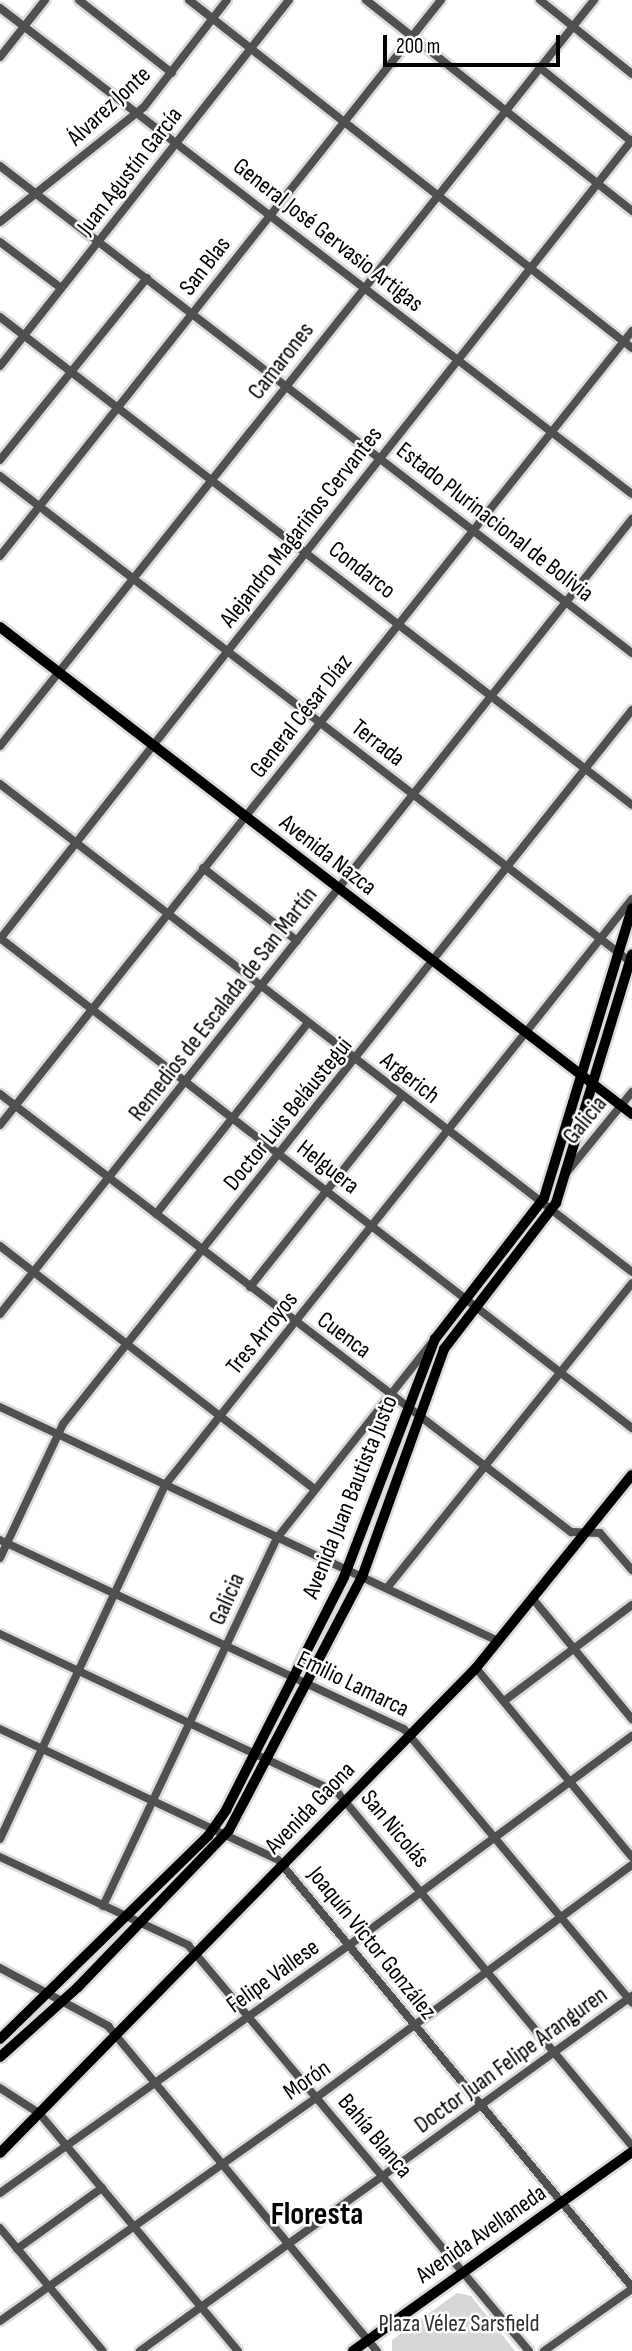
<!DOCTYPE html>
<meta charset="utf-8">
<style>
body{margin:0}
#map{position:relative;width:632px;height:2351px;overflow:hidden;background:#fff;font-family:"Sofia Sans Condensed",sans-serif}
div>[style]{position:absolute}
.green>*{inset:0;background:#d7d7d7}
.roads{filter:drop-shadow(2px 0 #dbdbdb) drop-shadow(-2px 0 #dbdbdb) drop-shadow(0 2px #dbdbdb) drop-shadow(0 -2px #dbdbdb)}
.minor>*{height:8px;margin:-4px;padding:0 4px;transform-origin:4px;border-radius:4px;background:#505050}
.major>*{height:10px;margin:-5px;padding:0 5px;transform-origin:5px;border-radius:5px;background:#000}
span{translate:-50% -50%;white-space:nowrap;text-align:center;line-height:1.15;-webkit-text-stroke:5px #fff;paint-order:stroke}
.street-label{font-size:24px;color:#000}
.park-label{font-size:24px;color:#2e2e2e}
.district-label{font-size:32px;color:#000;font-weight:700}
.scale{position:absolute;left:383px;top:35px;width:177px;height:32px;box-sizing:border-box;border:4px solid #000;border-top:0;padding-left:9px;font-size:21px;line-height:24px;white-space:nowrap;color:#000;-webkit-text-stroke:5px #fff;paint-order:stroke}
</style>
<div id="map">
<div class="green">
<div style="clip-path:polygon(457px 2293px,471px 2296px,515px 2351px,392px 2351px,392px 2340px)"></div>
</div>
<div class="roads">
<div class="minor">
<div style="left:79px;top:0;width:118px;rotate:38.1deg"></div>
<div style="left:189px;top:0;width:563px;rotate:38.15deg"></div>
<div style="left:366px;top:0;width:340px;rotate:38.4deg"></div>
<div style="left:540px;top:0;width:118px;rotate:38.8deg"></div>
<div style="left:0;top:8px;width:797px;rotate:37.56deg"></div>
<div style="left:0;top:57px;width:73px;rotate:-51.7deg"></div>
<div style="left:539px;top:67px;width:119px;rotate:38.9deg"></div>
<div style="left:0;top:166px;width:798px;rotate:37.62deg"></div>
<div style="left:0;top:222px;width:184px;rotate:-38.6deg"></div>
<div style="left:144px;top:107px;width:135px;rotate:-52.2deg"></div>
<div style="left:0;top:242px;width:76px;rotate:37deg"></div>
<div style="left:0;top:317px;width:798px;rotate:37.67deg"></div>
<div style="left:0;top:366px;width:466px;rotate:-51.7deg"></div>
<div style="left:0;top:460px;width:234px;rotate:-51.1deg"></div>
<div style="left:0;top:476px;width:798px;rotate:37.62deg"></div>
<div style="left:0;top:556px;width:710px;rotate:-51.58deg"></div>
<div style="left:0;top:746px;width:954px;rotate:-51.47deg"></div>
<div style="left:0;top:784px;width:798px;rotate:37.67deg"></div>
<div style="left:203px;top:868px;width:119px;rotate:37.8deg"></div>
<div style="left:0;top:938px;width:800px;rotate:37.79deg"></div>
<div style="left:0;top:939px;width:1019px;rotate:-51.66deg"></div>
<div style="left:0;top:1094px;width:720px;rotate:37.49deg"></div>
<div style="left:571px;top:1532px;width:29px;rotate:2deg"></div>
<div style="left:600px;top:1533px;width:49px;rotate:49.1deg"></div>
<div style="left:0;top:1125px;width:1015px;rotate:-51.48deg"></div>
<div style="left:567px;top:1172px;width:103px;rotate:-50.9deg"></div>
<div style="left:156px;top:1214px;width:243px;rotate:-51.5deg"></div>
<div style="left:0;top:1246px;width:397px;rotate:37.7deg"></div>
<div style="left:250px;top:1287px;width:244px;rotate:-51.5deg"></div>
<div style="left:0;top:1314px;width:1016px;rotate:-51.52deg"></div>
<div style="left:0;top:1407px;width:550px;rotate:25.17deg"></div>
<div style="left:0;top:1540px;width:446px;rotate:25.1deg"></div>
<div style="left:404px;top:1729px;width:356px;rotate:50.2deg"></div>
<div style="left:0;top:1558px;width:148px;rotate:-64.8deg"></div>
<div style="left:63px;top:1424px;width:913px;rotate:-51.45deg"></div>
<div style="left:387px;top:1588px;width:391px;rotate:-51.2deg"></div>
<div style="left:533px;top:1599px;width:156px;rotate:50.5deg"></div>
<div style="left:0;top:1634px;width:374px;rotate:25.2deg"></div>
<div style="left:338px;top:1793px;width:459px;rotate:50.2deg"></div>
<div style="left:476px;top:1668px;width:245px;rotate:50.5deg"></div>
<div style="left:504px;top:1701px;width:160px;rotate:-36.9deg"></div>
<div style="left:0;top:1729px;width:307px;rotate:25.2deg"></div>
<div style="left:278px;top:1860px;width:555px;rotate:50.34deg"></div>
<div style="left:0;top:1839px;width:391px;rotate:-65deg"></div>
<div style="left:165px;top:1485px;width:749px;rotate:-51.45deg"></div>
<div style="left:0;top:1857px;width:208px;rotate:25.1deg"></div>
<div style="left:188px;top:1945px;width:530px;rotate:49.97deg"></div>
<div style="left:103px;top:1906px;width:407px;rotate:-64.7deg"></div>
<div style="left:277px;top:1538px;width:248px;rotate:-51.6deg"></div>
<div style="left:0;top:1968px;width:123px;rotate:28.2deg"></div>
<div style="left:108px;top:2026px;width:422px;rotate:50.4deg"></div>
<div style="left:0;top:2088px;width:46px;rotate:32.7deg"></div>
<div style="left:39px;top:2113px;width:310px;rotate:50.1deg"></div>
<div style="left:0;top:2193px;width:427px;rotate:-35.4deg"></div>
<div style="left:348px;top:1946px;width:353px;rotate:-36.5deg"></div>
<div style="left:0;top:2228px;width:160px;rotate:50.1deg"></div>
<div style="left:17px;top:2249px;width:105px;rotate:-35.7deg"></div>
<div style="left:0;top:2321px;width:388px;rotate:-35.2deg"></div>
<div style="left:317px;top:2097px;width:391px;rotate:-36.4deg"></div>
<div style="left:140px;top:2351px;width:607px;rotate:-35.81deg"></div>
<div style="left:544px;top:2351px;width:108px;rotate:-35.2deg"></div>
</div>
<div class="major">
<div style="left:0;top:627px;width:798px;rotate:37.62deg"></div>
<div style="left:0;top:2039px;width:291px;rotate:-44.3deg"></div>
<div style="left:208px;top:1836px;width:32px;rotate:-55deg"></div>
<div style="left:226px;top:1810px;width:261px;rotate:-63.1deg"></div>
<div style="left:344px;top:1577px;width:255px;rotate:-69.1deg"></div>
<div style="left:435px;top:1339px;width:178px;rotate:-52.3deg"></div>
<div style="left:544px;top:1198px;width:303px;rotate:-73.1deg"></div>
<div style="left:0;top:2057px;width:105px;rotate:-41.9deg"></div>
<div style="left:78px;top:1987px;width:218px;rotate:-46.1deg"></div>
<div style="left:229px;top:1830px;width:286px;rotate:-62.3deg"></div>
<div style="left:362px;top:1577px;width:242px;rotate:-70.2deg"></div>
<div style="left:444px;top:1349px;width:184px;rotate:-52.5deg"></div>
<div style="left:556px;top:1203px;width:260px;rotate:-73deg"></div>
<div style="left:0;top:2153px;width:680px;rotate:-45.54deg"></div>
<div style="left:476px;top:1668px;width:248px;rotate:-51.1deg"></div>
<div style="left:353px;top:2351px;width:343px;rotate:-35.5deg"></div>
</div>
</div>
<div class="street-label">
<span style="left:109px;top:106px;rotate:-43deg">Álvarez Jonte</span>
<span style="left:130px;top:171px;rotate:-52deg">Juan Agustín García</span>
<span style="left:328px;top:235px;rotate:38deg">General José Gervasio Artigas</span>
<span style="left:205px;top:266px;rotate:-52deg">San Blas</span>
<span style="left:281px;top:361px;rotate:-52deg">Camarones</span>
<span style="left:495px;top:522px;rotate:38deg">Estado Plurinacional de Bolivia</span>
<span style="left:301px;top:527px;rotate:-52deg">Alejandro Magariños Cervantes</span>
<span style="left:362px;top:570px;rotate:38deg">Condarco</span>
<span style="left:301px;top:716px;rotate:-52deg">General César Díaz</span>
<span style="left:378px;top:743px;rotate:38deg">Terrada</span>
<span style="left:328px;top:855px;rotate:38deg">Avenida Nazca</span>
<span style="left:223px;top:1004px;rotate:-52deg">Remedios de Escalada de San Martín</span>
<span style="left:410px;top:1078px;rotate:38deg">Argerich</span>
<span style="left:288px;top:1114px;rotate:-51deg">Doctor Luis Beláustegui</span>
<span style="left:585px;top:1120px;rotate:-51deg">Galicia</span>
<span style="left:328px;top:1167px;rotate:38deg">Helguera</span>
<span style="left:262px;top:1333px;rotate:-51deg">Tres Arroyos</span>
<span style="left:344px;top:1335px;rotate:37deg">Cuenca</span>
<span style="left:350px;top:1497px;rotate:-68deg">Avenida Juan Bautista Justo</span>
<span style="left:227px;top:1599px;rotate:-66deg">Galicia</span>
<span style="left:353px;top:1684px;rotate:26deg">Emilio Lamarca</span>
<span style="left:310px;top:1808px;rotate:-46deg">Avenida Gaona</span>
<span style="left:395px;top:1829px;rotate:50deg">San Nicolás</span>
<span style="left:372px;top:1943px;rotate:51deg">Joaquín Victor González</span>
<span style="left:273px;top:1976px;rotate:-36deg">Felipe Vallese</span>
<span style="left:511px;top:2060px;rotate:-36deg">Doctor Juan Felipe Aranguren</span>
<span style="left:307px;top:2080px;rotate:-35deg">Morón</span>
<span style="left:375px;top:2136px;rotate:50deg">Bahía Blanca</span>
<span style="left:481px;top:2234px;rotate:-35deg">Avenida Avellaneda</span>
</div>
<div class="park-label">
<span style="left:459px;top:2324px">Plaza Vélez Sarsfield</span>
</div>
<div class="district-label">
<span style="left:317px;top:2215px">Floresta</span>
</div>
<div class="scale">200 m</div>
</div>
